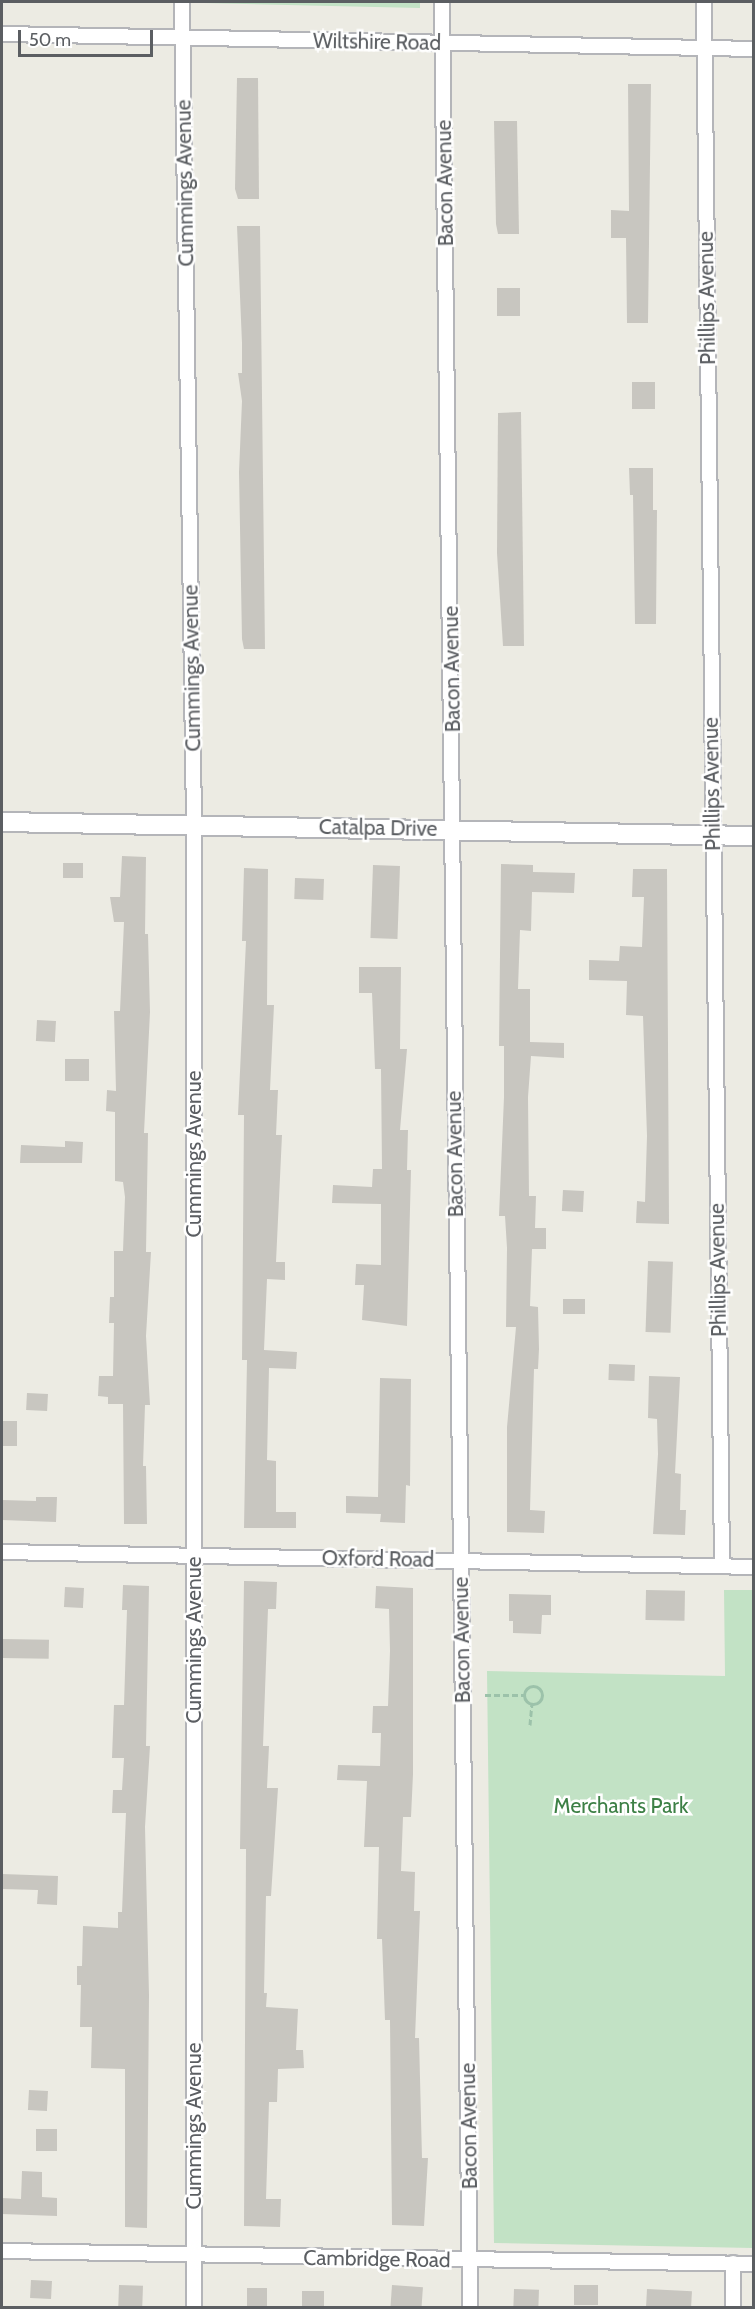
<!DOCTYPE html>
<style>
body{margin:0}
#map{position:relative;width:755px;height:2309px;overflow:hidden;background:#ecebe3;font-family:Cabin,sans-serif}
div>[style]{position:absolute}
.green>*{inset:0;background:#c2e2c5}
.building>*{inset:0;background:#c8c6c0;transform-origin:0 0}
.path>*{height:3px;margin-top:-1.5px;transform-origin:0;background:repeating-linear-gradient(90deg,#9cc2aa 0 6px,transparent 0 9px)}
.path>.ring{margin:-1.5px;padding:0;box-sizing:content-box;background:none;border:3px solid #9cc2aa;border-radius:50%}
.roads{filter:drop-shadow(2px 0 #b4b5b9) drop-shadow(-2px 0 #b4b5b9) drop-shadow(0 2px #b4b5b9) drop-shadow(0 -2px #b4b5b9)}
.minor>*{height:14px;margin:-7px;padding:0 7px;transform-origin:7px;border-radius:7px;background:#fff}
.tertiary>*{height:18px;margin:-9px;padding:0 9px;transform-origin:9px;border-radius:9px;background:#fff}
span{translate:-50% -50%;white-space:nowrap;text-align:center;line-height:1.15;-webkit-text-stroke:5px #fff;paint-order:stroke}
.street-label{font-size:21px;color:#5b5e62}
.park-label{font-size:21px;color:#3d8046}
.frame{position:absolute;inset:0;border:3px solid #5b5e62;pointer-events:none}
.scale{position:absolute;left:18px;top:30px;width:135px;height:27px;box-sizing:border-box;border:3px solid #5b5e62;border-top:0;padding-left:8px;font-size:18px;line-height:21px;white-space:nowrap;color:#5b5e62;-webkit-text-stroke:4px #fff;paint-order:stroke}
</style>
<div id="map">
<div class="green">
<div style="clip-path:polygon(204px 2px,420px 2px,420px 8px,204px 3px)"></div>
<div style="clip-path:polygon(724px 1590px,754px 1590px,753px 2248px,494px 2243px,487px 1671px,725px 1676px)"></div>
</div>
<div class="building">
<div style="clip-path:polygon(237px 78px,258px 78px,259px 199px,238px 199px,235px 189px)"></div>
<div style="clip-path:polygon(628px 84px,651px 84px,648px 323px,627px 323px,626px 238px,611px 238px,611px 210px,629px 211px)"></div>
<div style="clip-path:polygon(494px 121px,517px 121px,519px 234px,498px 234px,496px 224px)"></div>
<div style="clip-path:polygon(237px 226px,260px 226px,265px 649px,244px 649px,242px 639px,239px 472px,242px 401px,238px 373px,242px 373px,242px 343px)"></div>
<div style="left:497px;top:288px;width:23px;height:28px"></div>
<div style="left:632px;top:382px;width:23px;height:27px"></div>
<div style="clip-path:polygon(521px 412px,524px 646px,503px 646px,497px 553px,498px 413px)"></div>
<div style="clip-path:polygon(629px 468px,653px 468px,653px 510px,657px 510px,656px 624px,635px 624px,633px 495px,630px 495px)"></div>
<div style="clip-path:polygon(122px 856px,146px 857px,145px 934px,148px 934px,150px 1012px,144px 1133px,148px 1133px,146px 1252px,151px 1252px,146px 1336px,150px 1405px,145px 1405px,143px 1466px,146px 1466px,147px 1524px,124px 1524px,123px 1404px,108px 1404px,108px 1397px,98px 1396px,99px 1376px,113px 1376px,114px 1323px,109px 1323px,110px 1297px,114px 1297px,114px 1251px,123px 1251px,125px 1197px,123px 1182px,115px 1181px,115px 1112px,106px 1111px,107px 1090px,116px 1091px,114px 1011px,120px 1011px,124px 922px,114px 922px,110px 897px,120px 897px)"></div>
<div style="left:63px;top:863px;width:20px;height:15px"></div>
<div style="clip-path:polygon(501px 864px,533px 865px,533px 872px,575px 873px,574px 893px,532px 892px,531px 931px,520px 930px,518px 989px,530px 989px,530px 1042px,564px 1043px,564px 1058px,531px 1056px,528px 1097px,529px 1196px,536px 1196px,535px 1228px,546px 1228px,546px 1249px,532px 1249px,530px 1306px,538px 1307px,539px 1349px,538px 1369px,534px 1369px,530px 1510px,545px 1511px,544px 1533px,507px 1532px,507px 1427px,516px 1327px,506px 1327px,507px 1248px,505px 1216px,499px 1216px,504px 1097px,504px 1046px,499px 1046px)"></div>
<div style="left:373px;top:865px;width:27px;height:73px;rotate:2deg"></div>
<div style="clip-path:polygon(244px 868px,268px 869px,267px 1005px,274px 1005px,270px 1090px,278px 1090px,276px 1135px,282px 1135px,276px 1262px,285px 1262px,285px 1280px,267px 1279px,264px 1350px,297px 1352px,296px 1369px,269px 1368px,267px 1460px,276px 1461px,276px 1512px,296px 1512px,296px 1528px,244px 1528px,247px 1360px,242px 1360px,244px 1115px,238px 1115px,246px 941px,242px 941px)"></div>
<div style="clip-path:polygon(633px 869px,667px 869px,669px 1224px,636px 1223px,637px 1201px,645px 1202px,647px 1136px,643px 1016px,626px 1015px,627px 981px,589px 980px,589px 960px,619px 961px,620px 946px,642px 947px,644px 897px,632px 897px)"></div>
<div style="left:295px;top:878px;width:29px;height:21px;rotate:2deg"></div>
<div style="clip-path:polygon(359px 967px,401px 967px,400px 1049px,407px 1049px,400px 1130px,408px 1130px,407px 1170px,411px 1170px,407px 1326px,362px 1320px,364px 1285px,355px 1285px,356px 1264px,381px 1265px,381px 1204px,332px 1203px,333px 1185px,372px 1187px,373px 1169px,382px 1169px,381px 1069px,375px 1069px,372px 993px,359px 993px)"></div>
<div style="left:37px;top:1020px;width:19px;height:21px;rotate:3deg"></div>
<div style="left:65px;top:1059px;width:24px;height:22px"></div>
<div style="clip-path:polygon(65px 1141px,83px 1142px,82px 1163px,20px 1163px,21px 1145px,65px 1147px)"></div>
<div style="left:563px;top:1190px;width:21px;height:21px;rotate:3deg"></div>
<div style="left:648px;top:1261px;width:25px;height:71px;rotate:2deg"></div>
<div style="left:563px;top:1299px;width:22px;height:15px"></div>
<div style="left:609px;top:1364px;width:26px;height:16px;rotate:2deg"></div>
<div style="clip-path:polygon(649px 1376px,680px 1377px,675px 1473px,681px 1474px,680px 1510px,686px 1510px,685px 1535px,653px 1534px,658px 1454px,657px 1419px,648px 1418px)"></div>
<div style="clip-path:polygon(380px 1378px,411px 1379px,410px 1486px,406px 1485px,405px 1523px,380px 1522px,381px 1514px,346px 1513px,346px 1496px,378px 1497px)"></div>
<div style="left:27px;top:1393px;width:21px;height:17px;rotate:3deg"></div>
<div style="left:2px;top:1421px;width:15px;height:25px"></div>
<div style="clip-path:polygon(36px 1497px,57px 1497px,56px 1522px,2px 1520px,2px 1500px,36px 1501px)"></div>
<div style="clip-path:polygon(244px 1581px,277px 1582px,276px 1609px,268px 1609px,266px 1663px,263px 1746px,269px 1746px,267px 1788px,278px 1788px,271px 1896px,266px 1896px,264px 1993px,267px 1993px,266px 2007px,298px 2009px,296px 2050px,303px 2050px,304px 2068px,278px 2069px,277px 2102px,269px 2102px,266px 2199px,281px 2199px,280px 2227px,244px 2226px,246px 1849px,240px 1849px)"></div>
<div style="clip-path:polygon(123px 1585px,149px 1586px,146px 1746px,150px 1746px,145px 1827px,149px 1995px,147px 2228px,125px 2227px,125px 2069px,91px 2068px,92px 2027px,80px 2027px,81px 1985px,77px 1985px,77px 1966px,82px 1966px,83px 1926px,118px 1928px,118px 1912px,122px 1912px,126px 1813px,112px 1813px,113px 1790px,122px 1790px,124px 1758px,112px 1758px,114px 1705px,124px 1705px,127px 1610px,122px 1610px)"></div>
<div style="clip-path:polygon(376px 1586px,413px 1588px,413px 1774px,411px 1817px,403px 1817px,401px 1871px,415px 1872px,414px 1911px,420px 1911px,415px 2038px,419px 2038px,422px 2158px,428px 2158px,424px 2226px,392px 2225px,390px 2020px,385px 2020px,382px 1939px,377px 1939px,379px 1847px,364px 1847px,367px 1781px,337px 1780px,338px 1765px,380px 1766px,381px 1733px,372px 1733px,373px 1706px,388px 1706px,390px 1651px,389px 1609px,375px 1608px)"></div>
<div style="left:65px;top:1587px;width:19px;height:20px;rotate:3deg"></div>
<div style="left:646px;top:1590px;width:39px;height:30px;rotate:1deg"></div>
<div style="clip-path:polygon(509px 1594px,551px 1595px,551px 1615px,542px 1615px,541px 1634px,513px 1633px,513px 1621px,509px 1621px)"></div>
<div style="left:2px;top:1639px;width:47px;height:19px;rotate:1deg"></div>
<div style="clip-path:polygon(2px 1874px,58px 1876px,57px 1905px,37px 1904px,38px 1890px,2px 1889px)"></div>
<div style="left:29px;top:2090px;width:19px;height:20px;rotate:3deg"></div>
<div style="left:36px;top:2129px;width:21px;height:22px"></div>
<div style="clip-path:polygon(22px 2171px,42px 2172px,42px 2197px,57px 2198px,57px 2216px,2px 2214px,2px 2198px,21px 2199px)"></div>
<div style="left:31px;top:2280px;width:21px;height:18px;rotate:3deg"></div>
<div style="left:119px;top:2285px;width:24px;height:22px;rotate:2deg"></div>
<div style="left:392px;top:2285px;width:31px;height:22px;rotate:4deg"></div>
<div style="left:574px;top:2285px;width:24px;height:20px"></div>
<div style="left:247px;top:2288px;width:20px;height:19px"></div>
<div style="left:514px;top:2289px;width:25px;height:18px;rotate:2deg"></div>
<div style="left:647px;top:2289px;width:45px;height:18px;rotate:3deg"></div>
<div style="left:302px;top:2291px;width:22px;height:16px"></div>
</div>
<div class="path">
<div class="ring" style="left:524px;top:1686px;width:15px;height:15px"></div>
<div style="left:485px;top:1695px;width:39px"></div>
<div style="left:530px;top:1725px;width:21px;rotate:-85deg"></div>
</div>
<div class="roads">
<div class="minor">
<div style="left:182px;top:2px;width:823px;rotate:89.16deg"></div>
<div style="left:194px;top:825px;width:1483px;rotate:90deg"></div>
<div style="left:442px;top:2px;width:2306px;rotate:89.3deg"></div>
<div style="left:704px;top:2px;width:1564px;rotate:89.34deg"></div>
<div style="left:2px;top:34px;width:752px;rotate:1.14deg"></div>
<div style="left:2px;top:1552px;width:752px;rotate:1.14deg"></div>
<div style="left:2px;top:2251px;width:752px;rotate:0.99deg"></div>
<div style="left:733px;top:2308px;width:45px;rotate:-90deg"></div>
</div>
<div class="tertiary">
<div style="left:2px;top:822px;width:752px;rotate:1.07deg"></div>
</div>
</div>
<div class="street-label">
<span style="left:377px;top:42px;rotate:1deg">Wiltshire Road</span>
<span style="left:185px;top:183px;rotate:-91deg">Cummings Avenue</span>
<span style="left:445px;top:183px;rotate:-91deg">Bacon Avenue</span>
<span style="left:707px;top:298px;rotate:-91deg">Phillips Avenue</span>
<span style="left:192px;top:668px;rotate:-91deg">Cummings Avenue</span>
<span style="left:452px;top:669px;rotate:-91deg">Bacon Avenue</span>
<span style="left:712px;top:784px;rotate:-91deg">Phillips Avenue</span>
<span style="left:378px;top:828px;rotate:1deg">Catalpa Drive</span>
<span style="left:194px;top:1154px;rotate:-90deg">Cummings Avenue</span>
<span style="left:455px;top:1154px;rotate:-91deg">Bacon Avenue</span>
<span style="left:718px;top:1270px;rotate:-91deg">Phillips Avenue</span>
<span style="left:378px;top:1559px;rotate:1deg">Oxford Road</span>
<span style="left:194px;top:1640px;rotate:-90deg">Cummings Avenue</span>
<span style="left:462px;top:1640px;rotate:-91deg">Bacon Avenue</span>
<span style="left:194px;top:2126px;rotate:-90deg">Cummings Avenue</span>
<span style="left:469px;top:2126px;rotate:-91deg">Bacon Avenue</span>
<span style="left:377px;top:2259px;rotate:1deg">Cambridge Road</span>
</div>
<div class="park-label">
<span style="left:621px;top:1806px">Merchants Park</span>
</div>
<div class="frame"></div>
<div class="scale">50 m</div>
</div>
